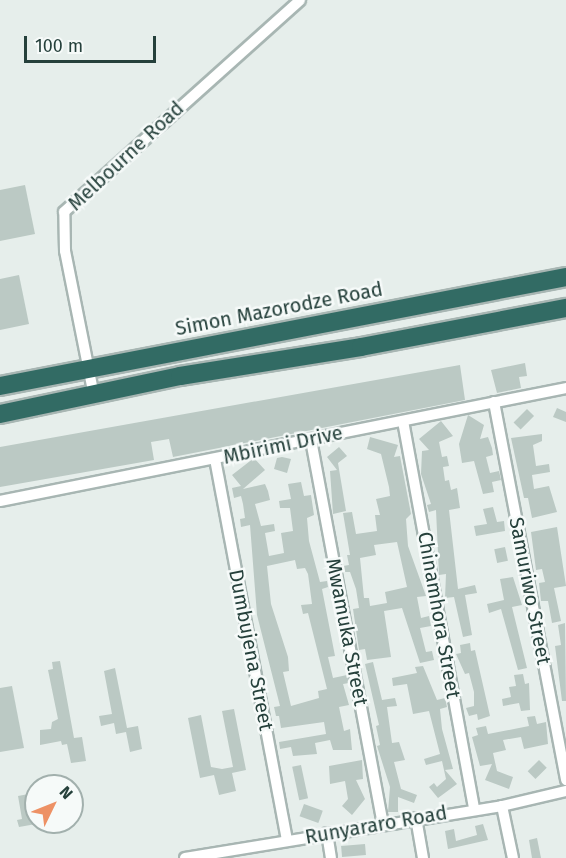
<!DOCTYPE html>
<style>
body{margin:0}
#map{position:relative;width:566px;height:858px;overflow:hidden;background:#e6eeeb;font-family:"Fira Sans",sans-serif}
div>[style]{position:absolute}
.building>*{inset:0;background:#bbc9c4;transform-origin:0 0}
.roads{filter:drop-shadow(2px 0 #a8b6b3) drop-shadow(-2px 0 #a8b6b3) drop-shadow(0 2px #a8b6b3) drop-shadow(0 -2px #a8b6b3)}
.street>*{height:10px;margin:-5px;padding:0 5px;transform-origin:5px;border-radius:5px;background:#fff}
.highway>*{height:18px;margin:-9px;padding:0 9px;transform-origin:9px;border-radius:9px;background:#326b64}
span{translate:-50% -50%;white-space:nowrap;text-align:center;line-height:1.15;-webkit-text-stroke:5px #f6faf9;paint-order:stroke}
.street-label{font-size:20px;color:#25403b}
.north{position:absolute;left:24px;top:774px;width:60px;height:60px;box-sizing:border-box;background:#f6faf9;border:2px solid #a2b0ad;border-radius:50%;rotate:47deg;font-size:16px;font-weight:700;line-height:24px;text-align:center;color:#25403b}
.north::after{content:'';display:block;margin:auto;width:21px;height:27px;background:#ed9165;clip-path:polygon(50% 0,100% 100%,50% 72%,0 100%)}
.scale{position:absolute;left:24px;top:36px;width:132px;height:27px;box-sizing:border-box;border:3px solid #25403b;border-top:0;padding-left:8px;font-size:18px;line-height:21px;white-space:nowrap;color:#25403b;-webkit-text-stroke:4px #f6faf9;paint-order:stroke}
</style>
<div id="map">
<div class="building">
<div style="clip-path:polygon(25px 185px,35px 234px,0 241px,0 190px)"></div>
<div style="clip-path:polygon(19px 275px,29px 324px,0 330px,0 279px)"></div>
<div style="clip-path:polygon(525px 363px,527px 376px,519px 377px,521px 388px,497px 393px,491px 370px)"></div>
<div style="clip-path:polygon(460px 365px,465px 400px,173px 457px,169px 439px,151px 442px,154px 460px,0 487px,0 447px)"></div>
<div style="clip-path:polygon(557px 408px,566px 412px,566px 422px,553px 417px)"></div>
<div style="left:527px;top:409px;width:10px;height:19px;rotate:45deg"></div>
<div style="clip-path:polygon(468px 415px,484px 425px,480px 439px,488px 437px,492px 448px,493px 455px,486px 457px,490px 473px,499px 471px,501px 480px,492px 482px,494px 492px,483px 494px,474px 461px,462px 463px,459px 444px)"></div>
<div style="clip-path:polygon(441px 421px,453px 436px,439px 442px,442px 457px,447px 456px,449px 466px,443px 467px,445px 481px,449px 480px,451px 490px,457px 488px,460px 508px,449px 510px,458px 589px,475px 585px,477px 593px,465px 595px,472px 635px,463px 637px,454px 597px,445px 598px,446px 574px,439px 575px,436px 510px,429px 512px,427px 505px,431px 504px,421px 474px,422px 451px,429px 450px,419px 439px)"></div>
<div style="clip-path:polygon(542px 434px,542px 441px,533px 445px,536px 466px,549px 464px,550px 472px,532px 475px,534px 489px,549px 486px,557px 512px,532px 518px,528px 498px,524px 498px,511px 438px)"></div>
<div style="clip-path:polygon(evenodd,370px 437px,398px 445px,394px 457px,400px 456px,411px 514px,406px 519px,408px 546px,426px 596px,417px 597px,421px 618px,429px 616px,431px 626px,420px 628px,426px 652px,432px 651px,434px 660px,420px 663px,402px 608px,384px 611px,391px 657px,367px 660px,365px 649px,359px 650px,353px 609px,359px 608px,356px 589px,350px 572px,344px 572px,343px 566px,349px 565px,347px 555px,350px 555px,343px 513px,352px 512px,356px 534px,377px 531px,375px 515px,380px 515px,376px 499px,390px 496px,389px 487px,381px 454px,367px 449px,370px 437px,397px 542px,407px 587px,385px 592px,387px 603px,370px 606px,369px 598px,364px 598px,360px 558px,376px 555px,374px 545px,397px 542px)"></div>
<div style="clip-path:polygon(339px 447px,347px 456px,338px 463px,346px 511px,333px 514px,330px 471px,337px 470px,327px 457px)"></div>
<div style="clip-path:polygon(282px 457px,291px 459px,287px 473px,274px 469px,277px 458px)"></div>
<div style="clip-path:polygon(evenodd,254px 458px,265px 470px,243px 489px,265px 484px,268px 491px,270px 500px,255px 504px,261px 526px,274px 524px,275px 531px,265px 533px,269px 556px,284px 553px,281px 533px,293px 531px,290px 508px,280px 508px,279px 501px,291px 499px,288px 484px,301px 482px,304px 496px,311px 495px,314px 515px,307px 518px,309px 541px,320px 582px,327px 581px,328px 587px,322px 589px,335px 656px,328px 657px,333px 678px,347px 675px,349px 683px,343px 684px,349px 705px,339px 707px,344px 731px,350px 729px,352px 750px,333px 750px,330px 740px,315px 743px,317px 754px,293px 756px,291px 747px,280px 749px,279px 742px,326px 734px,324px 722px,281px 728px,279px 716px,276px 716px,274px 707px,280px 706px,257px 615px,250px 525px,241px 527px,240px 519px,245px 518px,243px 504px,241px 496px,234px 498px,232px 488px,241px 486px,232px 475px,254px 458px,295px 560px,297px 569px,305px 568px,308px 574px,312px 604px,301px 605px,303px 614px,308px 613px,327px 689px,318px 691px,319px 698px,291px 706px,283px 672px,289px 671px,288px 657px,271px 604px,267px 566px,295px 560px)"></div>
<div style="clip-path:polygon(493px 507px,497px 522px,504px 521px,505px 531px,476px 536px,474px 526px,487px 524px,483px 509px)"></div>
<div style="clip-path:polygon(557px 527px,566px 586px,554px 588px,561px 621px,552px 623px,548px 601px,541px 601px,539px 583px,545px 582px,542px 569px,536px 570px,531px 532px)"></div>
<div style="left:505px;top:547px;width:14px;height:11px;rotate:78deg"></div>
<div style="clip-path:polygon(513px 577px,522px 605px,512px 607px,527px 668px,518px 670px,501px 609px,489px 613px,487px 604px,504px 600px,500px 579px)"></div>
<div style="clip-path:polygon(565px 623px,566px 701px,562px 701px,555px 646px,561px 645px,558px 625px)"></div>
<div style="clip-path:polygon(470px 643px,471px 651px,475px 650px,490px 716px,478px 720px,477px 714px,469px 716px,466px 708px,474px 706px,474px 692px,469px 673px,465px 674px,456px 654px,461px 653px,460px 645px)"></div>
<div style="clip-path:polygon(60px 661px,74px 738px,82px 737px,86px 761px,71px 763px,67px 744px,62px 745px,61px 741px,40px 745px,40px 730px,51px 729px,52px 722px,58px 719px,48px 670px,53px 669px,52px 662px)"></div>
<div style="clip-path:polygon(373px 662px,382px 700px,395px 698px,397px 706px,387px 707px,392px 743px,399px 742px,405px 760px,394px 762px,401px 789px,417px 795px,414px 803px,398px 797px,398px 812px,388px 812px,390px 787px,377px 746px,380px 745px,376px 726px,379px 725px,365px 664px)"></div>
<div style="clip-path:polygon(423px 666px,437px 700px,445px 698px,447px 707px,440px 709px,442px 729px,453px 769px,445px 770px,457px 784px,438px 798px,429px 787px,434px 783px,437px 787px,446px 779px,442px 761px,426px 765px,424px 759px,440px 754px,429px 711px,413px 714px,407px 684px,393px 686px,392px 678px,417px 673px,415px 667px)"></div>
<div style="clip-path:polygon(115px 668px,127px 728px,138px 726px,142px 749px,130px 752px,126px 732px,116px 734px,114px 723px,101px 726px,99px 716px,112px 714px,104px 671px)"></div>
<div style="clip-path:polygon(523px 674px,525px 684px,529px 683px,530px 710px,521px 711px,519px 703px,503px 706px,502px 699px,511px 697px,509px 687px,516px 686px,514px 675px)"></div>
<div style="clip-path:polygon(12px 686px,24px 748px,0 752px,0 688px)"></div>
<div style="clip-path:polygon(234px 709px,246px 770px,232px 773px,236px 791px,219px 795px,214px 775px,200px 778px,188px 718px,201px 715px,211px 767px,222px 769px,233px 767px,222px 711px)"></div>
<div style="clip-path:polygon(535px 716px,537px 724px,546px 722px,548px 744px,524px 749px,521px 737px,503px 740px,506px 750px,493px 753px,497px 771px,513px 777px,509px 789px,485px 780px,492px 764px,480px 766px,472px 737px,478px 735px,476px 728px,486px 726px,488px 734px,514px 729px,529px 726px,527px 717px)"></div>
<div style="clip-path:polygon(362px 760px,363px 779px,356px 780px,365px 799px,352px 815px,342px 806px,348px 799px,345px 781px,330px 784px,329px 766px)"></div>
<div style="left:539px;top:760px;width:11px;height:16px;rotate:45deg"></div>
<div style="left:301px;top:765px;width:34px;height:9px;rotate:78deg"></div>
<div style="clip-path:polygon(34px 793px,36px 824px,19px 827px,17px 820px,22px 819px,18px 796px)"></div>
<div style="left:304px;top:804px;width:20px;height:13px;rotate:20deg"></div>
<div style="clip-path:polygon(483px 824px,488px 840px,448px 849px,445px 831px,454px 829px,456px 841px,477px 835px,475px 826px)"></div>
<div style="clip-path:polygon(537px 838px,541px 858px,532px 858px,529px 840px)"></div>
<div style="left:365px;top:844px;width:11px;height:24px;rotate:85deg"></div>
</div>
<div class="roads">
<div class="street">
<div style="left:94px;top:396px;width:148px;rotate:-101.3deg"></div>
<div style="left:65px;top:251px;width:39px;rotate:-91deg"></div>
<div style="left:64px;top:212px;width:317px;rotate:-41.9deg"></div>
<div style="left:494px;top:402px;width:385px;rotate:79.2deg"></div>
<div style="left:403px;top:421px;width:393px;rotate:79.6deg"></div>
<div style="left:311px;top:440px;width:391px;rotate:79.4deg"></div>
<div style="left:215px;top:459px;width:388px;rotate:79.3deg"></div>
<div style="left:0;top:501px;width:577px;rotate:-11.29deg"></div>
<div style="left:502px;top:806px;width:53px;rotate:78.1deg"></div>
<div style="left:416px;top:818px;width:41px;rotate:80.1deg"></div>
<div style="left:327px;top:833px;width:25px;rotate:81deg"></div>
<div style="left:185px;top:858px;width:321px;rotate:-9.3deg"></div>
<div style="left:502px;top:806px;width:66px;rotate:-13.2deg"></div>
</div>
<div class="highway">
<div style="left:0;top:386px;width:576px;rotate:-10.9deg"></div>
<div style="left:0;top:414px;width:184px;rotate:-11.9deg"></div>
<div style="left:180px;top:376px;width:183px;rotate:-9.1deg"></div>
<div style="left:361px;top:347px;width:209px;rotate:-10.8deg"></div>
</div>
</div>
<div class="street-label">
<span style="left:126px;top:156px;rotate:-43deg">Melbourne Road</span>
<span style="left:279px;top:309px;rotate:-11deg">Simon Mazorodze Road</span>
<span style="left:283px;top:445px;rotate:-12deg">Mbirimi Drive</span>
<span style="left:530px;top:591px;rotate:79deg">Samuriwo Street</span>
<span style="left:439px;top:615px;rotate:80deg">Chinamhora Street</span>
<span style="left:347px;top:632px;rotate:79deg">Mwamuka Street</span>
<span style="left:251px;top:650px;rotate:79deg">Dumbujena Street</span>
<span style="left:376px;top:825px;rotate:-10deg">Runyararo Road</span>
</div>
<div class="north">N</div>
<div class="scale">100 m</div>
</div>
